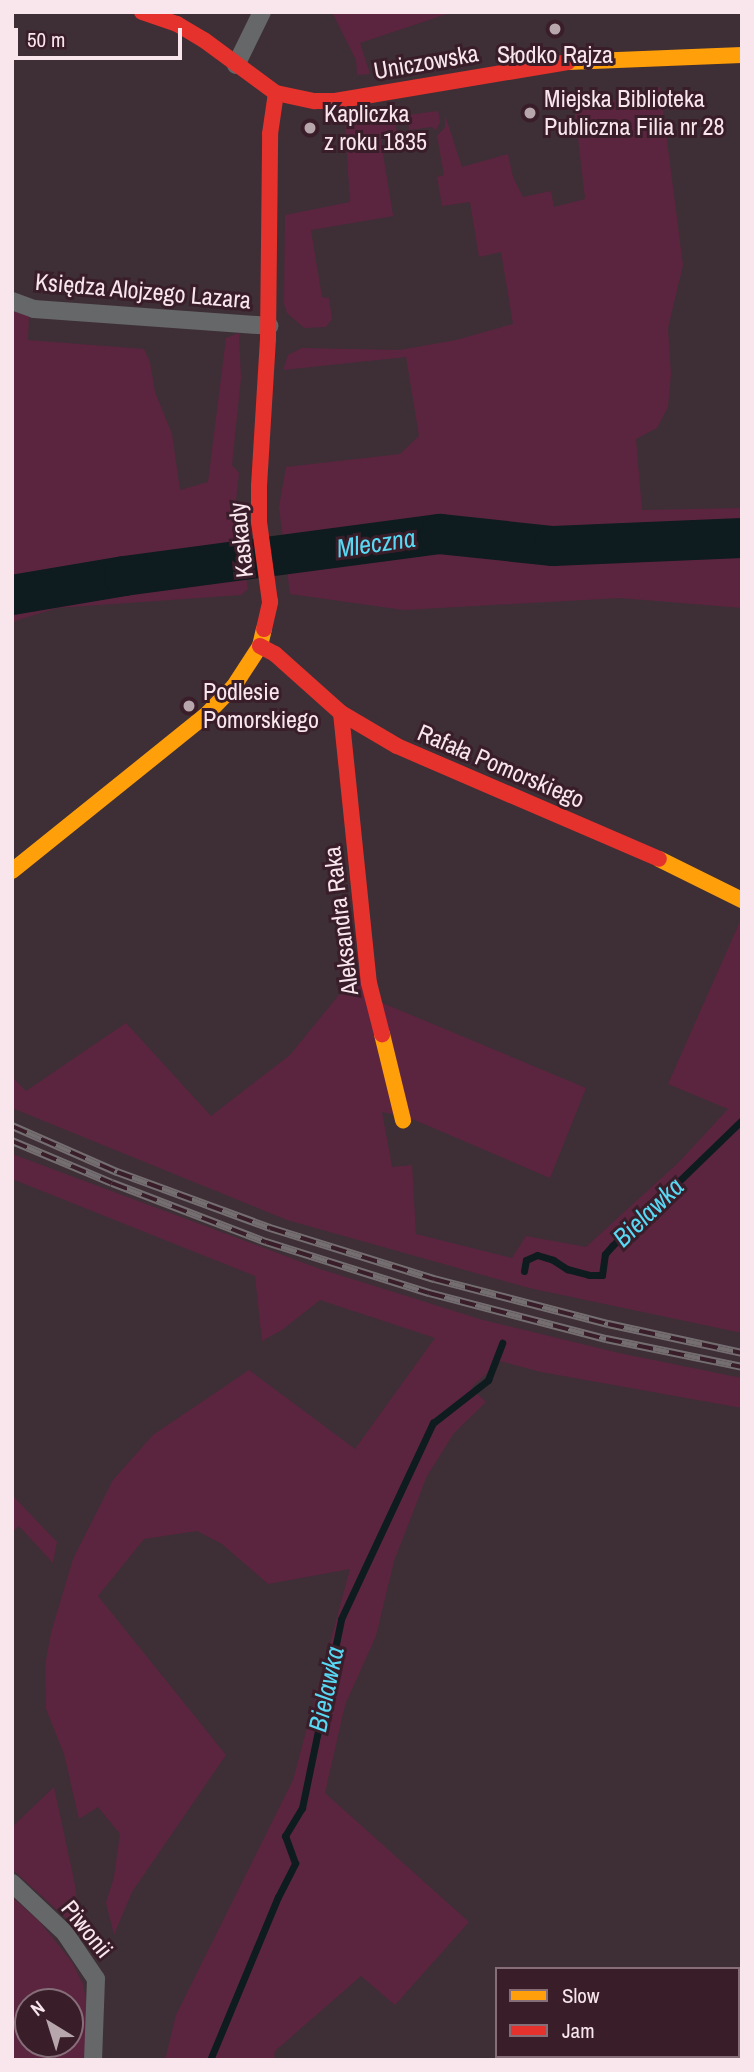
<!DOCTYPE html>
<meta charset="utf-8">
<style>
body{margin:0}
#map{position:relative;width:754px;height:2072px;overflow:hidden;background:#3e2e35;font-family:"Archivo Narrow",sans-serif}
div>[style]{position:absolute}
.green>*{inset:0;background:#5b2540}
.stream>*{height:7px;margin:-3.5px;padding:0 3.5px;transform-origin:3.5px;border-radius:3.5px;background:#0e1b1f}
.river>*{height:40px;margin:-20px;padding:0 20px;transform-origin:20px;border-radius:20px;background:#0e1b1f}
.street>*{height:18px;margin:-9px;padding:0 9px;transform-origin:9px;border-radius:9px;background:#656769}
.slow>*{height:16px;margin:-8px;padding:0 8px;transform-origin:8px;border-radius:8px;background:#ff9f0a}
.jam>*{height:16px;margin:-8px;padding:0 8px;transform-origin:8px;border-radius:8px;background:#e5322d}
.rail>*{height:8px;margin-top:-4px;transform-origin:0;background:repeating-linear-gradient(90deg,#391e2a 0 16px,#746e71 0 32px);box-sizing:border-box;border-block:2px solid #746e71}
.dots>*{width:19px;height:19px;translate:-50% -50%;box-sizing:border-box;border:4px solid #391e2a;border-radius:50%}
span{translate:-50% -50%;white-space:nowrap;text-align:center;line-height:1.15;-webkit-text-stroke:6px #391e2a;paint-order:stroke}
.poi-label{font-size:24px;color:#f9e6ed}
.left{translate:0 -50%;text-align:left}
.street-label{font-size:24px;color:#f9e6ed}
.water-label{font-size:26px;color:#58d8f3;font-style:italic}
.frame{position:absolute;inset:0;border:14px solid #f9e6ed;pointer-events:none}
.legend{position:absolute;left:495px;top:1967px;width:245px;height:91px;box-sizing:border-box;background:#391e2a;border:2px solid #866e78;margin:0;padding:9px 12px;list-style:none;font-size:21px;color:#f9e6ed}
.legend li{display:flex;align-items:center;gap:14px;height:35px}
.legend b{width:35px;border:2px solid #866e78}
.north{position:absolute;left:14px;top:1988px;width:70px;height:70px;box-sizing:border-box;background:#391e2a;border:2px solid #866e78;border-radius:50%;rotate:322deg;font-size:19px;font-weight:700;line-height:28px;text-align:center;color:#f9e6ed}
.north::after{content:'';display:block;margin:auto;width:24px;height:32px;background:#b8a6ad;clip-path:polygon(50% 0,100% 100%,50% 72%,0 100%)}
.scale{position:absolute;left:14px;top:28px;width:168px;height:32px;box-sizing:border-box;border:4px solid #f9e6ed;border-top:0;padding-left:9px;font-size:21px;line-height:24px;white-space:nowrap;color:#f9e6ed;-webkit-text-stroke:5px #391e2a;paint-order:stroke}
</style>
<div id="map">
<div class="green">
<div style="clip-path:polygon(332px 12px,453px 12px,360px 43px,370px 74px,357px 75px,356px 60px)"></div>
<div style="clip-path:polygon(660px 86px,683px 265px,668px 328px,671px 374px,668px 407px,657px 428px,636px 439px,642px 510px,742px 508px,742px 608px,620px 598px,404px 610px,290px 594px,279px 507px,286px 467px,400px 454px,419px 436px,406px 357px,283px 370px,288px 355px,302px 348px,400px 350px,456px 340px,513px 324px,501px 252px,479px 257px,470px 202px,442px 206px,437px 177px,444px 175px,437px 136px,445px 127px,445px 115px,462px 167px,508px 154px,513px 177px,523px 197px,551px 191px,554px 207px,585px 199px,574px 103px,646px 98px)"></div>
<div style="clip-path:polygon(438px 111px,440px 122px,436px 130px,432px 127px,409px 130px,408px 115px)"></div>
<div style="clip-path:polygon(390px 117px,394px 118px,397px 132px,380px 135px,393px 216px,311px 230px,322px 297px,329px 298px,332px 319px,326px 327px,304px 328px,287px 313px,284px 304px,285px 215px,350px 202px,345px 126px)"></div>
<div style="clip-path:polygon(12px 311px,29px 316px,28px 340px,144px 349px,150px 362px,155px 392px,172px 434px,180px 490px,208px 482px,226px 338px,239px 333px,241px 378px,232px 465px,239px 473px,235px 509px,248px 589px,241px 595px,57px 608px,12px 622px)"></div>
<div style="clip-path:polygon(742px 917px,742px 1333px,529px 1288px,287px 1220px,12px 1108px,12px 1077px,26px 1091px,126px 1023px,211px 1116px,290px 1055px,360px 969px,380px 1002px,586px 1088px,550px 1178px,410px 1118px,382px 1112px,392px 1167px,412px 1165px,416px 1234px,512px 1258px,526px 1236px,586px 1247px,680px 1161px,728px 1109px,668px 1084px)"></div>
<div style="clip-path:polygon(12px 1154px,320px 1269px,483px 1320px,619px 1353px,742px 1378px,742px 1408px,541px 1372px,500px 1361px,471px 1388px,486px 1402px,454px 1433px,427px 1476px,394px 1561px,376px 1636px,345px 1705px,325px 1793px,469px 1922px,395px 2005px,361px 1976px,275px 2051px,274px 2060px,165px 2060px,176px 2015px,293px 1780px,350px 1569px,268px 1584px,222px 1544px,197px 1531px,144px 1539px,98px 1596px,226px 1755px,132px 1892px,114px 1935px,106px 1903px,114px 1877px,120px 1834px,98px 1807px,79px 1819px,64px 1754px,46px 1709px,45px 1666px,51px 1633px,73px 1559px,113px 1480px,153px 1435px,249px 1370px,355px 1449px,435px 1338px,320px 1300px,282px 1330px,262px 1341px,255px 1276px,12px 1179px)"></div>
<div style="clip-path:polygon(12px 1495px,57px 1542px,53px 1563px,19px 1526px,12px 1532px)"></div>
<div style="clip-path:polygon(54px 1787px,75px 1885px,81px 1932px,12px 1869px,12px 1827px)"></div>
<div style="clip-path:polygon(evenodd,12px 1897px,40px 1922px,72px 1962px,83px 1984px,88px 2008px,85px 2060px,12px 2060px,12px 1897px,28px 2002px,70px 2002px,70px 2044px,28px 2044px,28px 2002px)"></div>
</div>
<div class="stream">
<div style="left:524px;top:1271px;width:11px;rotate:-80deg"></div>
<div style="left:526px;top:1260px;width:12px;rotate:-24deg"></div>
<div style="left:537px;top:1255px;width:17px;rotate:17deg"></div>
<div style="left:553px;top:1260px;width:17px;rotate:33deg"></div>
<div style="left:567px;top:1269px;width:23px;rotate:15deg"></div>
<div style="left:589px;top:1275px;width:13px"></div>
<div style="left:602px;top:1275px;width:21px;rotate:-82deg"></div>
<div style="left:605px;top:1254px;width:11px;rotate:-49deg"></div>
<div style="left:612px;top:1246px;width:181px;rotate:-44.1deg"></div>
<div style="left:210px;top:2060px;width:177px;rotate:-67.4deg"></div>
<div style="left:278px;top:1897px;width:38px;rotate:-63deg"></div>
<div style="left:295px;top:1863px;width:29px;rotate:-110deg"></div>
<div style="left:285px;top:1836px;width:33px;rotate:-59deg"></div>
<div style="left:302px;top:1808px;width:193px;rotate:-78.3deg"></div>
<div style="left:341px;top:1619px;width:217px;rotate:-64.9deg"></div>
<div style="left:433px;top:1423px;width:70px;rotate:-38deg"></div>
<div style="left:488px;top:1380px;width:40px;rotate:-69deg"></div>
</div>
<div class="river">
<div style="left:12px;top:595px;width:114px;rotate:-9.6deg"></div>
<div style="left:124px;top:576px;width:319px;rotate:-7.6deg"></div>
<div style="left:440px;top:534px;width:114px;rotate:6.1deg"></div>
<div style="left:553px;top:546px;width:189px;rotate:-2.4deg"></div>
</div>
<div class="street">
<div style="left:236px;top:65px;width:59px;rotate:-63.9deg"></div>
<div style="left:12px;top:301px;width:23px;rotate:20deg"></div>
<div style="left:34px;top:309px;width:236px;rotate:4.1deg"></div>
<div style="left:12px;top:1883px;width:73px;rotate:43.3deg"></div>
<div style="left:65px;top:1933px;width:55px;rotate:56deg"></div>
<div style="left:96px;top:1979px;width:81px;rotate:92.1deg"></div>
</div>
<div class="slow">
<div style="left:568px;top:62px;width:174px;rotate:-2.3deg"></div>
<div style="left:659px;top:859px;width:93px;rotate:26.3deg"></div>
<div style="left:12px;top:871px;width:250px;rotate:-38.8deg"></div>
<div style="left:207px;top:714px;width:39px;rotate:-46deg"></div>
<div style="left:234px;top:686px;width:48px;rotate:-57deg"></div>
<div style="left:260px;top:646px;width:17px;rotate:-77deg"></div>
<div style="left:382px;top:1034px;width:89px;rotate:76.3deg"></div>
</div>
<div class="jam">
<div style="left:142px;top:12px;width:37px;rotate:19deg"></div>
<div style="left:177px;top:24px;width:31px;rotate:31deg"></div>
<div style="left:204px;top:40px;width:89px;rotate:36.4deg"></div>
<div style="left:276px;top:93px;width:40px;rotate:12deg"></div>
<div style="left:315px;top:101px;width:20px"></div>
<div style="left:335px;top:101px;width:236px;rotate:-9.5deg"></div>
<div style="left:264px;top:629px;width:28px;rotate:-77deg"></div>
<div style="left:270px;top:602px;width:81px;rotate:-97.8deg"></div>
<div style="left:259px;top:522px;width:36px;rotate:-90deg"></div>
<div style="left:259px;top:486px;width:147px;rotate:-86.5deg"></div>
<div style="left:268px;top:339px;width:205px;rotate:-89.4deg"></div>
<div style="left:270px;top:134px;width:41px;rotate:-81.7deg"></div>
<div style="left:260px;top:646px;width:17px;rotate:28deg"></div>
<div style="left:275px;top:654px;width:89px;rotate:41.8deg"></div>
<div style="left:341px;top:713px;width:65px;rotate:30.5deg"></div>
<div style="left:397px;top:746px;width:285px;rotate:23.3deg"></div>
<div style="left:341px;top:713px;width:271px;rotate:84.1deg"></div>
<div style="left:369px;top:983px;width:53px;rotate:75.7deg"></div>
</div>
<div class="rail">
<div style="left:12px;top:1126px;width:115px;rotate:23.7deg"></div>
<div style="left:117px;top:1172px;width:163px;rotate:20.1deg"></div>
<div style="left:270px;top:1228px;width:172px;rotate:17.3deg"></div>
<div style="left:434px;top:1279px;width:180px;rotate:14.5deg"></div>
<div style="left:608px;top:1324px;width:137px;rotate:12.2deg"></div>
<div style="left:12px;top:1141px;width:108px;rotate:22.8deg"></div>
<div style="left:112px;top:1183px;width:165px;rotate:21deg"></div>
<div style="left:266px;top:1242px;width:171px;rotate:17.4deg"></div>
<div style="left:429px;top:1293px;width:183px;rotate:14.6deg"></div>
<div style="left:606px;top:1339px;width:139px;rotate:11.6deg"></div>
</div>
<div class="dots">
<div style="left:555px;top:29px;background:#b8a6ad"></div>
<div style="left:530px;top:113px;background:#b8a6ad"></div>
<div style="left:310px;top:128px;background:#b8a6ad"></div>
<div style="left:189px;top:706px;background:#b8a6ad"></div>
</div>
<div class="poi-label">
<span style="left:555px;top:55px">Słodko Rajza</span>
<span class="left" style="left:544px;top:113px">Miejska Biblioteka<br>Publiczna Filia nr 28</span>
<span class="left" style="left:324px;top:128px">Kapliczka<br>z roku 1835</span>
<span class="left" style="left:203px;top:706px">Podlesie<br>Pomorskiego</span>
</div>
<div class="street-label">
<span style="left:426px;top:62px;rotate:-10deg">Uniczowska</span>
<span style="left:143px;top:291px;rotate:5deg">Księdza Alojzego Lazara</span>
<span style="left:241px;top:540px;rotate:-96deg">Kaskady</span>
<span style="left:501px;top:766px;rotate:23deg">Rafała Pomorskiego</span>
<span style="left:341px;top:921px;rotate:-97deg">Aleksandra Raka</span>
<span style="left:87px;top:1929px;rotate:51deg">Piwonii</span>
</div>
<div class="water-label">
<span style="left:376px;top:543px;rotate:-8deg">Mleczna</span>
<span style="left:648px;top:1212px;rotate:-44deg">Bielawka</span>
<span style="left:326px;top:1689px;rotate:-78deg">Bielawka</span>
</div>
<div class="frame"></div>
<ul class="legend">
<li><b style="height:9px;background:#ff9f0a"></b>Slow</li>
<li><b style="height:9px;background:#e5322d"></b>Jam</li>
</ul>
<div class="north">N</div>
<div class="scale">50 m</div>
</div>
